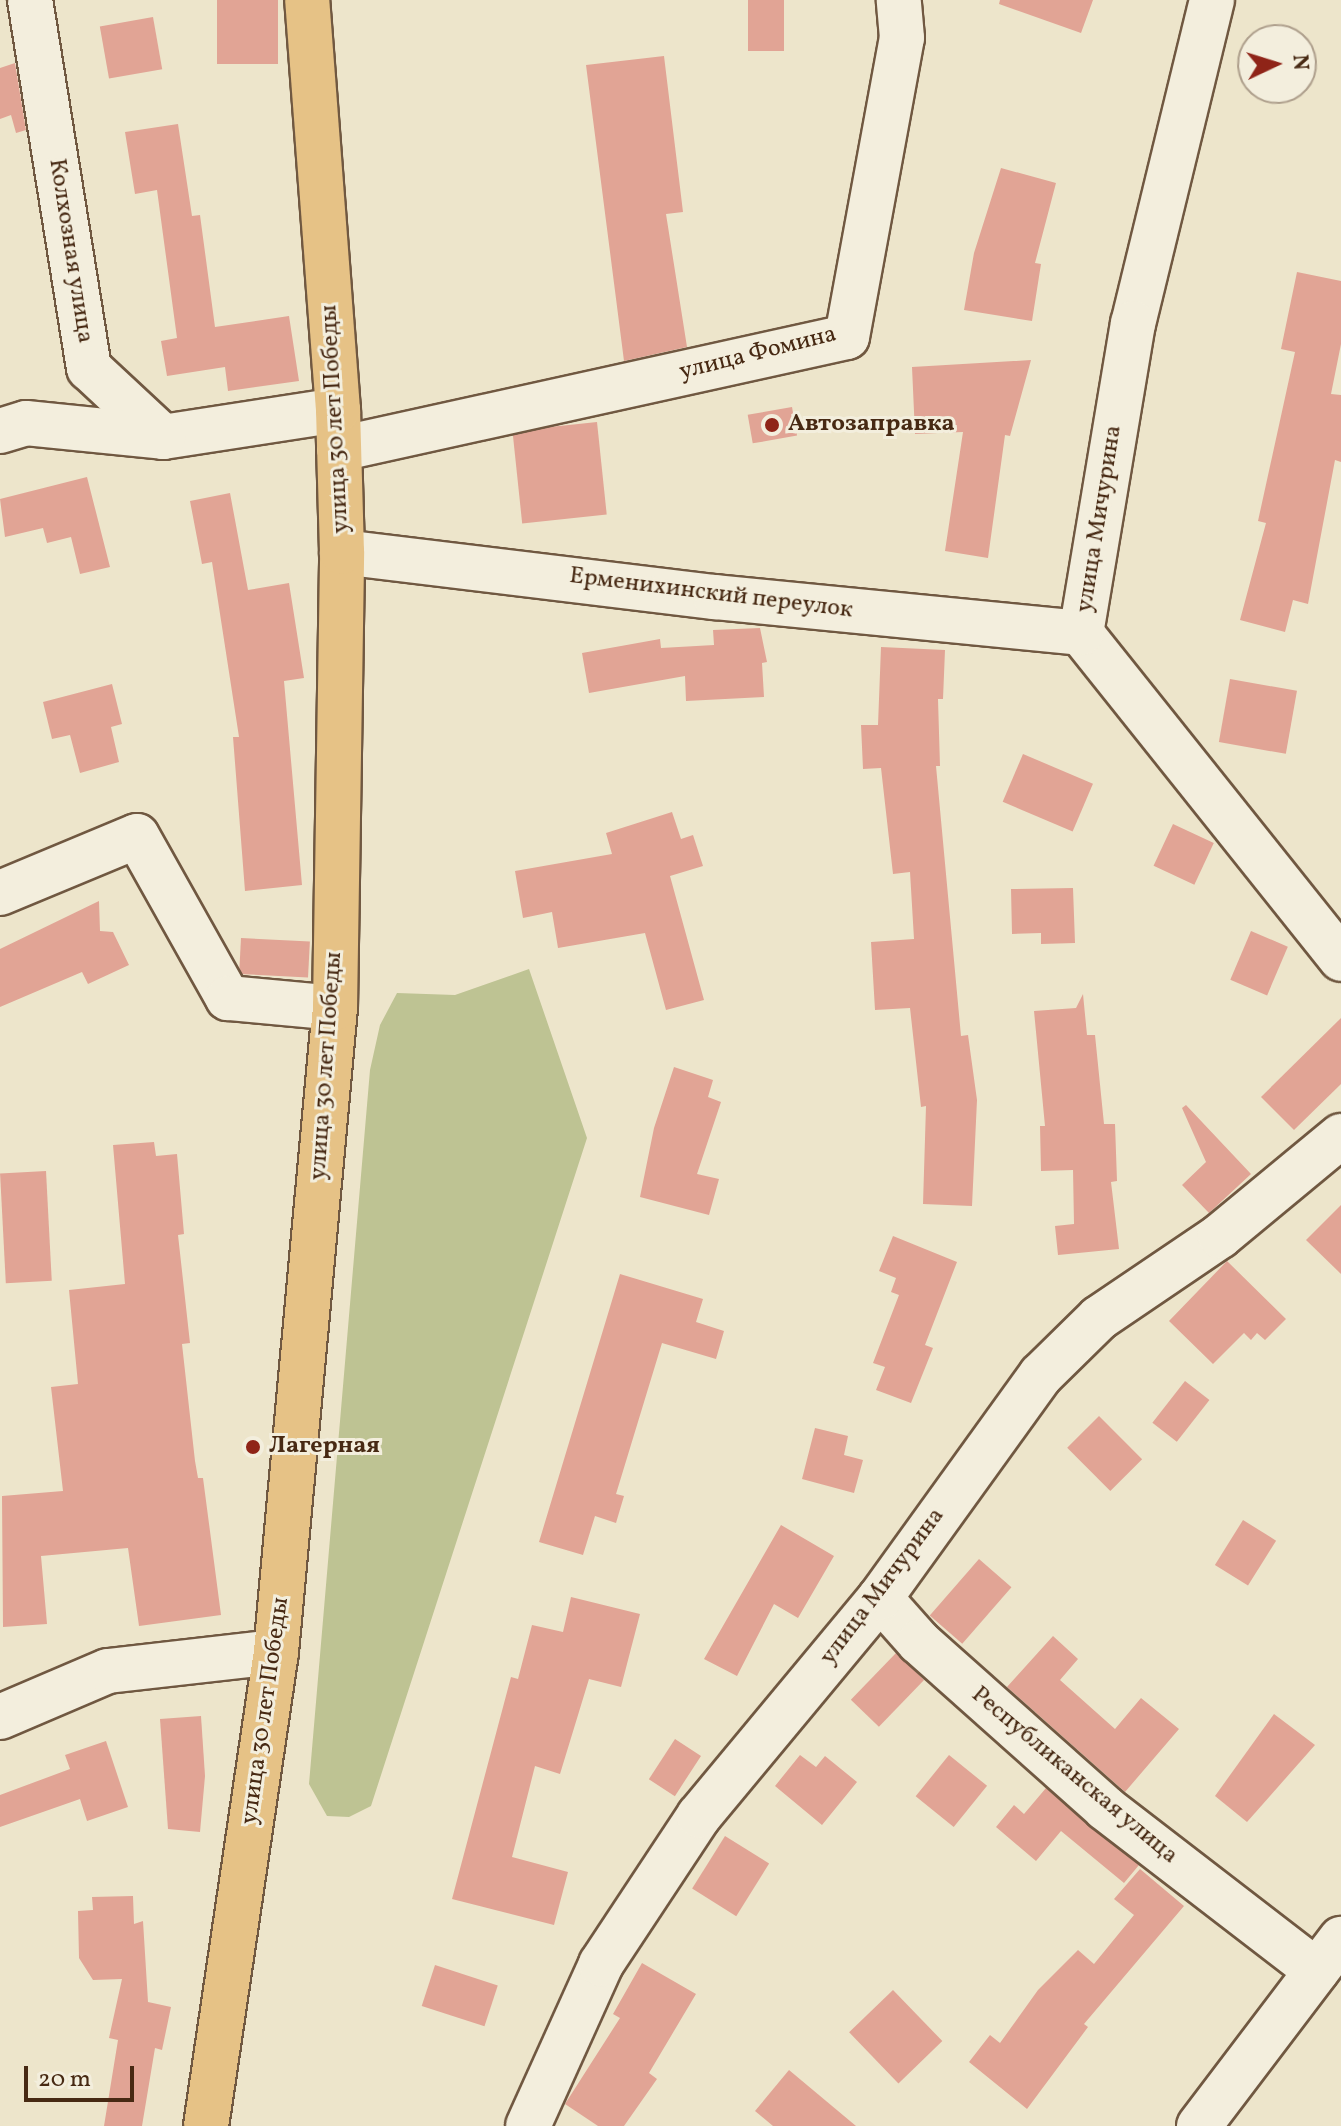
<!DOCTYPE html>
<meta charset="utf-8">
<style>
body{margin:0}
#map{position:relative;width:1341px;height:2126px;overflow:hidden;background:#ede5cb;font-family:Vollkorn,serif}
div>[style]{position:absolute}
.green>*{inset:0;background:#bec393}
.building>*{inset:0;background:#e1a495;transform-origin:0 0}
.roads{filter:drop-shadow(2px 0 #705841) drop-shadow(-2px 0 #705841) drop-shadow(0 2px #705841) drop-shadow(0 -2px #705841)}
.minor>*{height:44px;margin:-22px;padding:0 22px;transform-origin:22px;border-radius:22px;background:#f3eedd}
.major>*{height:44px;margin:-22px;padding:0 22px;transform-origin:22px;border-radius:22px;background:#e6c286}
.dots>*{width:22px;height:22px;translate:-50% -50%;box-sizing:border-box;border:4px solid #f3eedd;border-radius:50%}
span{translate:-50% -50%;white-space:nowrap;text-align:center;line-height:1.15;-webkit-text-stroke:6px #f3eedd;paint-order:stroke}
.street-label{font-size:24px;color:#472913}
.poi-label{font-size:24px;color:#472913;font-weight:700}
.left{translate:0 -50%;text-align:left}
.north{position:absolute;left:1237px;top:24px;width:80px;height:80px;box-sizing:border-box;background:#f3eedd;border:2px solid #ae9f8c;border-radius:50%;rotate:86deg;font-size:22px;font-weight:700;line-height:32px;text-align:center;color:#472913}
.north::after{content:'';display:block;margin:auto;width:28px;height:36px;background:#8f2418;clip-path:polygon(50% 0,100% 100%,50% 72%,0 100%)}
.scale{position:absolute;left:24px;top:2066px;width:110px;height:36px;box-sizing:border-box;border:4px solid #472913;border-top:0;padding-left:10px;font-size:24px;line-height:28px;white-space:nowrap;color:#472913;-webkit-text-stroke:6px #f3eedd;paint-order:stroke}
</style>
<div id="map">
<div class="green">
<div style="clip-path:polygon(529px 969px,587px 1138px,371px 1806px,349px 1817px,327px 1816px,309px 1784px,370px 1070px,380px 1025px,397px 993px,455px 995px)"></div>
</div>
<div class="building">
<div style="left:217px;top:0;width:61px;height:64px"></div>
<div style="left:748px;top:0;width:36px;height:51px"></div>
<div style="clip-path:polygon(1000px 0,1093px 0,1081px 33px,999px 4px)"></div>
<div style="left:153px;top:17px;width:53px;height:54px;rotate:80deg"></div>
<div style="clip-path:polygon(664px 56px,683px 212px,666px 214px,687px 347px,624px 361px,586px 65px)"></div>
<div style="clip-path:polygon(15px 63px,26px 130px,16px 133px,11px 115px,0 119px,0 68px)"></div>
<div style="clip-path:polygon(178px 124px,192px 216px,200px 215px,215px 327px,289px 316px,299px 381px,228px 391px,225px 367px,167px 376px,161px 341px,177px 338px,157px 190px,135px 194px,125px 132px)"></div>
<div style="clip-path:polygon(1001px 168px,1056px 183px,1035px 263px,1041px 264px,1032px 321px,964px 310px,974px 253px)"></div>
<div style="clip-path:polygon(1297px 272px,1341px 281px,1341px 344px,1331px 394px,1341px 395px,1341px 462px,1335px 460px,1308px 604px,1293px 600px,1285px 632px,1240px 620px,1266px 523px,1258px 521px,1295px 352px,1281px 349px)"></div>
<div style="clip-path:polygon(1031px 360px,1010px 436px,1005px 435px,988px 558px,945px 551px,963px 432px,915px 434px,912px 367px)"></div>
<div style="left:792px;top:407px;width:29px;height:45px;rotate:80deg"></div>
<div style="left:597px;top:422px;width:93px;height:85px;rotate:84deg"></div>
<div style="clip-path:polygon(87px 477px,110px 567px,80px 574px,71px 537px,47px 543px,43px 528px,5px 537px,0 499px)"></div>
<div style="clip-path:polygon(230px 493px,248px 590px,289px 583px,304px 678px,284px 681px,302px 885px,245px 891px,233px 737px,239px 737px,212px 562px,202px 564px,190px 501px)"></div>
<div style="clip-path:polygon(760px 628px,767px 662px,762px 663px,764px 697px,686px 701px,685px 676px,589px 693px,582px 653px,660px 639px,661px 648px,714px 645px,713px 630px)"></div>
<div style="clip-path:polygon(881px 647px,945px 650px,943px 699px,938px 699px,940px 766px,936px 766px,961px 1036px,968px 1035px,977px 1100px,972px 1206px,923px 1204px,926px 1106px,921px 1107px,910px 1008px,875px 1010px,871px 942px,914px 939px,910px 872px,893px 874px,881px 768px,863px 769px,861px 725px,878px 725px)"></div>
<div style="left:1230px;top:679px;width:68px;height:64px;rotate:10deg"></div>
<div style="clip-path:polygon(112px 684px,122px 724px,111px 727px,119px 762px,80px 773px,70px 735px,52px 739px,43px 702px)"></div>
<div style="left:1023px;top:754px;width:76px;height:52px;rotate:23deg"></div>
<div style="clip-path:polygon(672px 812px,681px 839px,693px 835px,703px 866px,670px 876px,704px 1000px,666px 1010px,645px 933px,558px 948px,552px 912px,523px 918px,515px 871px,612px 854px,606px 833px)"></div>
<div style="left:1173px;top:824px;width:45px;height:46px;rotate:25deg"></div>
<div style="clip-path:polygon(1073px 888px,1075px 943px,1041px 944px,1041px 933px,1012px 934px,1011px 889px)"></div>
<div style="clip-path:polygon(99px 901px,100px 931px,113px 932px,129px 965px,88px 984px,82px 972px,0 1007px,0 949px)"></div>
<div style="left:1251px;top:931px;width:40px;height:53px;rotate:23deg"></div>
<div style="left:241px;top:938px;width:69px;height:36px;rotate:3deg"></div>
<div style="clip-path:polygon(1083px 994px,1087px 1035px,1095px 1035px,1104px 1124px,1115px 1124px,1117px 1181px,1111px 1182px,1119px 1249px,1058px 1255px,1055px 1226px,1074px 1224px,1073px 1170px,1041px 1171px,1040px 1126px,1045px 1126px,1034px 1011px,1076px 1008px)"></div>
<div style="clip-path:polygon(1341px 1018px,1341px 1084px,1294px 1130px,1261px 1097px)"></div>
<div style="clip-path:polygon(674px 1067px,713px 1080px,708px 1097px,721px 1102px,697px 1174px,719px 1179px,709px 1215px,640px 1197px,654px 1128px)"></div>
<div style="clip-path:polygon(1186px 1105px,1251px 1174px,1209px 1213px,1182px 1185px,1206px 1162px,1182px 1108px)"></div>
<div style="clip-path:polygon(154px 1142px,156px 1156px,177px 1154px,184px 1234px,178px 1235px,190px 1343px,182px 1344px,195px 1461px,198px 1478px,203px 1478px,221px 1615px,139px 1626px,128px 1548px,41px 1556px,47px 1624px,3px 1627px,2px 1496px,63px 1491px,51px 1387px,78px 1384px,69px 1290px,125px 1284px,113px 1145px)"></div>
<div style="left:46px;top:1171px;width:110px;height:46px;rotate:87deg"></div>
<div style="clip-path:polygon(1341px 1205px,1341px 1274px,1306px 1240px)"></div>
<div style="clip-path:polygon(893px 1236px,957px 1262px,925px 1345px,933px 1348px,911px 1403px,876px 1390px,885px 1367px,873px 1363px,899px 1295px,891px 1292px,896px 1278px,879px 1271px)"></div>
<div style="clip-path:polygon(1227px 1261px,1286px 1319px,1265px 1340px,1257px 1333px,1251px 1340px,1244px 1333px,1213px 1364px,1169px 1321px)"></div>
<div style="clip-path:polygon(620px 1274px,703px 1299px,696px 1322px,724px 1331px,716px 1359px,662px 1343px,616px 1494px,624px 1496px,616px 1523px,595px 1516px,583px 1555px,539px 1542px)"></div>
<div style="left:1185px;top:1381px;width:31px;height:53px;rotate:38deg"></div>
<div style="left:1099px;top:1416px;width:61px;height:45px;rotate:45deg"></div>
<div style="clip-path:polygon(815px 1428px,848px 1436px,844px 1455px,863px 1460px,854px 1493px,802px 1479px)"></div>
<div style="left:1243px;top:1520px;width:39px;height:53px;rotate:32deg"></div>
<div style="clip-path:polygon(781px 1525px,834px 1556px,798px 1618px,774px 1604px,737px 1676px,704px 1659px)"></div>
<div style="left:979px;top:1559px;width:43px;height:75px;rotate:41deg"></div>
<div style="clip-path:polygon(571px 1597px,640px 1614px,621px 1687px,589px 1679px,560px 1774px,535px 1766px,512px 1857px,568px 1872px,554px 1925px,452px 1899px,511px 1677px,518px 1679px,532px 1625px,563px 1632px)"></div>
<div style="clip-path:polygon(1053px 1636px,1078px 1659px,1060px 1680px,1115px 1729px,1141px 1698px,1179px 1729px,1125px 1792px,1007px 1687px)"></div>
<div style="left:896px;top:1653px;width:39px;height:65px;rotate:44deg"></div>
<div style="clip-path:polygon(1274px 1714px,1315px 1745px,1247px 1822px,1215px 1796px)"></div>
<div style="clip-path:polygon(201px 1716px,205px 1776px,200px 1832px,168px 1829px,160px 1719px)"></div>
<div style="left:675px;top:1739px;width:31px;height:48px;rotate:33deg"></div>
<div style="clip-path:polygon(106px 1741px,128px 1807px,87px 1821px,80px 1799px,0 1827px,0 1795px,70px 1769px,65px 1755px)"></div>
<div style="clip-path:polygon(800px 1755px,816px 1767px,825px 1756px,857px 1782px,822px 1825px,775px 1786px)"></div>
<div style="left:949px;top:1755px;width:49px;height:53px;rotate:39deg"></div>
<div style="clip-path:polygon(1046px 1788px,1139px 1865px,1124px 1883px,1061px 1831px,1036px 1861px,996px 1827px,1014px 1805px,1024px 1814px)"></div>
<div style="left:725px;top:1836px;width:52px;height:62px;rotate:32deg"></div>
<div style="clip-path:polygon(1140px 1869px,1184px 1906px,1084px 2024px,1088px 2027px,1027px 2109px,969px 2062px,990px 2035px,1000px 2043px,1038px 1990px,1078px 1950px,1094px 1964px,1134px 1915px,1114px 1899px)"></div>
<div style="clip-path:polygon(133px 1896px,134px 1924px,143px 1921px,148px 2002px,171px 2007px,162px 2050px,155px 2048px,142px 2126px,104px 2126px,118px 2040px,109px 2038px,122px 1979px,93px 1980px,79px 1958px,78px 1911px,93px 1910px,92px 1897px)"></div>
<div style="clip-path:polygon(642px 1963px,696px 1994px,649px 2073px,657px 2079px,624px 2126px,598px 2126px,565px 2104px,620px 2018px,613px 2014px)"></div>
<div style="left:435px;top:1965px;width:66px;height:43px;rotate:18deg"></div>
<div style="left:893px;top:1990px;width:71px;height:61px;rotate:46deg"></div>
<div style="clip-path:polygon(789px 2070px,856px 2126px,773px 2126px,755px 2111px)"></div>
</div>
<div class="roads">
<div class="minor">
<div style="left:30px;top:0;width:373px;rotate:80.9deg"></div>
<div style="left:89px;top:368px;width:101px;rotate:43deg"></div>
<div style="left:163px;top:437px;width:177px;rotate:-8.8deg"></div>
<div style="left:1212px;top:0;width:333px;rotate:103.7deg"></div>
<div style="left:1133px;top:323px;width:314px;rotate:99.5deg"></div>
<div style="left:1081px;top:633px;width:417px;rotate:51.4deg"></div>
<div style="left:0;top:431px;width:27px;rotate:-17deg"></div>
<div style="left:26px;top:423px;width:138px;rotate:5.8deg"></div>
<div style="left:339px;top:449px;width:520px;rotate:-12.43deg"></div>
<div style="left:847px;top:337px;width:304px;rotate:-79.6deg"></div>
<div style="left:902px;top:38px;width:38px;rotate:-95deg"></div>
<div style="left:342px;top:552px;width:376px;rotate:6.9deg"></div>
<div style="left:715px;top:597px;width:368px;rotate:5.6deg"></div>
<div style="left:0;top:893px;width:148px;rotate:-22.6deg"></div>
<div style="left:137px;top:836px;width:186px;rotate:60.7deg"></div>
<div style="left:228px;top:998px;width:107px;rotate:5.3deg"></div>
<div style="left:880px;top:1598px;width:59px;rotate:48.4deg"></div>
<div style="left:919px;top:1642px;width:249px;rotate:41.7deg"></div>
<div style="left:1105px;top:1808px;width:267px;rotate:37.6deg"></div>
<div style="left:0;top:1717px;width:117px;rotate:-23.1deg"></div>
<div style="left:108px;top:1671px;width:169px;rotate:-6.5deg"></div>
<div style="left:528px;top:2126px;width:178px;rotate:-65.7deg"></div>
<div style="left:601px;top:1964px;width:178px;rotate:-56.5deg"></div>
<div style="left:699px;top:1816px;width:283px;rotate:-50.3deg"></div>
<div style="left:880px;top:1598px;width:275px;rotate:-54.2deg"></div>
<div style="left:1041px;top:1375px;width:81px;rotate:-44.5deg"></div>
<div style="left:1099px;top:1318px;width:146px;rotate:-34.1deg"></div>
<div style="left:1220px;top:1236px;width:157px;rotate:-39.6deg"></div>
<div style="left:1199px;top:2126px;width:235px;rotate:-52.8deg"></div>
</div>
<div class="major">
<div style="left:206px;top:2126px;width:479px;rotate:-81.6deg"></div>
<div style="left:276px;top:1652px;width:647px;rotate:-84.77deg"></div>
<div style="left:335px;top:1008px;width:456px;rotate:-89.1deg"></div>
<div style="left:342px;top:552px;width:142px;rotate:-91.6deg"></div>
<div style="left:338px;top:410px;width:411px;rotate:-94.3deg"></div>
</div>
</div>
<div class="dots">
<div style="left:772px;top:425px;background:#8f2418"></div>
<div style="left:253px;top:1447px;background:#8f2418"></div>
</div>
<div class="street-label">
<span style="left:70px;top:251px;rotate:81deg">Колхозная улица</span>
<span style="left:758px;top:354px;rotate:-14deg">улица Фомина</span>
<span style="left:336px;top:419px;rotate:-93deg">улица 30 лет Победы</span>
<span style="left:1100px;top:519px;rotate:-81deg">улица Мичурина</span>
<span style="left:711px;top:594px;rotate:7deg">Ерменихинский переулок</span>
<span style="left:327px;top:1066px;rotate:-86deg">улица 30 лет Победы</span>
<span style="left:883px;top:1587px;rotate:-53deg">улица Мичурина</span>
<span style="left:266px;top:1711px;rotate:-82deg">улица 30 лет Победы</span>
<span style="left:1074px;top:1776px;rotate:40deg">Республиканская улица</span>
</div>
<div class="poi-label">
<span class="left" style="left:788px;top:425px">Автозаправка</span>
<span class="left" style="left:269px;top:1447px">Лагерная</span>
</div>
<div class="north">N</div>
<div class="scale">20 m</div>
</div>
